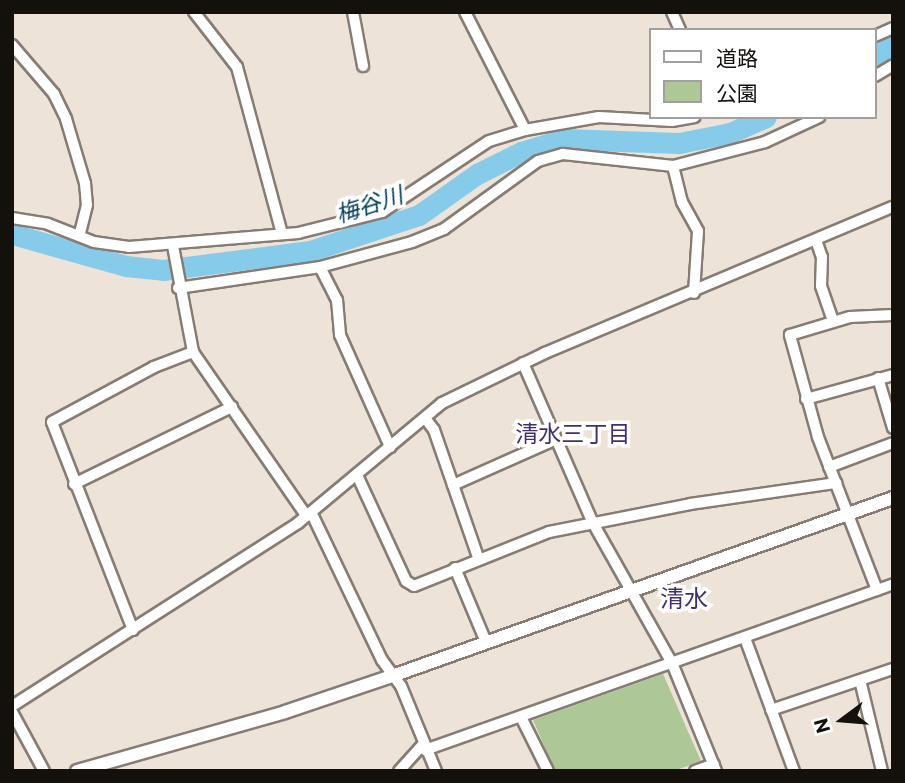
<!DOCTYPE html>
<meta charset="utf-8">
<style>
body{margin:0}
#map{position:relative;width:905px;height:783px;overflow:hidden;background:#eee3d9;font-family:Commissioner,"Noto Sans JP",sans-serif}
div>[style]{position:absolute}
.green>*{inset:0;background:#aec796}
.river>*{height:21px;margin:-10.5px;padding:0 10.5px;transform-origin:10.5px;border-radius:10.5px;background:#87cbeb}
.roads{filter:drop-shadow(2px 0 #867c74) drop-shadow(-2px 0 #867c74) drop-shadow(0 2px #867c74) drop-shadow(0 -2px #867c74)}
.minor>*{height:10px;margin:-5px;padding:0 5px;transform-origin:5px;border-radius:5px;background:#fff}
.tertiary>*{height:12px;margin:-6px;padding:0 6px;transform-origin:6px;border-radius:6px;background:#fff}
span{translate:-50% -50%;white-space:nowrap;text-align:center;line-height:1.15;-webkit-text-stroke:7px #fff;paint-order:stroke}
.water-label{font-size:23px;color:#033f56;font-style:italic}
.neighbourhood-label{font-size:23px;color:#42306b}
.quarter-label{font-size:24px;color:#42306b}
.frame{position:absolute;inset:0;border:14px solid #14110d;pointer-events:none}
.legend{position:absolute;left:649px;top:28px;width:228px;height:91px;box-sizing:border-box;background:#fff;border:2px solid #a1a09e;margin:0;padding:9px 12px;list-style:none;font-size:21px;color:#14110d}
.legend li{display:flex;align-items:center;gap:14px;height:35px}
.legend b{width:35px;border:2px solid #a1a09e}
.north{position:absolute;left:807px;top:685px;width:70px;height:70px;-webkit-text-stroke:5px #fff;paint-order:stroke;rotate:254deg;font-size:19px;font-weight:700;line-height:28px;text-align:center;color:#14110d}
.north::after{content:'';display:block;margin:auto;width:24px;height:32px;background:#14110d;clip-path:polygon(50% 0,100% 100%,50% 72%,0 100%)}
</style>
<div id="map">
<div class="green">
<div style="clip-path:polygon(663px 674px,701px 761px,674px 771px,555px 771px,533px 720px)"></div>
</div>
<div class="river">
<div style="left:875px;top:55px;width:20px;rotate:-27deg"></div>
<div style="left:12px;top:234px;width:118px;rotate:15.7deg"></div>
<div style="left:126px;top:266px;width:37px;rotate:6deg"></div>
<div style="left:163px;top:270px;width:148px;rotate:-7.4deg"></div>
<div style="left:310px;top:251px;width:115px;rotate:-18.3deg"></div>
<div style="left:419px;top:215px;width:71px;rotate:-35.3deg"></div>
<div style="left:477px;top:174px;width:49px;rotate:-26.6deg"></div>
<div style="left:521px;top:152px;width:45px;rotate:-16.8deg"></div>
<div style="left:564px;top:139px;width:115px;rotate:2deg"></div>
<div style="left:679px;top:143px;width:52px;rotate:-11.1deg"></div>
<div style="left:730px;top:133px;width:39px;rotate:-24deg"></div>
</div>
<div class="roads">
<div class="minor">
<div style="left:194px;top:12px;width:70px;rotate:52deg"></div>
<div style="left:237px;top:67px;width:173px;rotate:74.9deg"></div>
<div style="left:353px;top:12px;width:55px;rotate:79.5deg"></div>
<div style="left:465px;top:12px;width:132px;rotate:63deg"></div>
<div style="left:672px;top:12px;width:20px;rotate:66deg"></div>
<div style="left:875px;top:36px;width:20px;rotate:-24deg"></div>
<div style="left:12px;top:45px;width:65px;rotate:49.4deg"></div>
<div style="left:54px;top:94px;width:28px;rotate:64deg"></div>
<div style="left:66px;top:119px;width:67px;rotate:73.5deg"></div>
<div style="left:85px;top:183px;width:22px;rotate:85deg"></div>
<div style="left:87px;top:205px;width:32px;rotate:104deg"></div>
<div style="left:875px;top:76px;width:21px;rotate:-31deg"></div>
<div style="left:673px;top:166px;width:37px;rotate:76deg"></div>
<div style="left:682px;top:202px;width:33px;rotate:61deg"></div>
<div style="left:698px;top:231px;width:62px;rotate:93.7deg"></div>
<div style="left:12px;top:218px;width:36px;rotate:9deg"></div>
<div style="left:48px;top:224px;width:49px;rotate:21.4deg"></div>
<div style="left:94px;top:242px;width:35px;rotate:8deg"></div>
<div style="left:129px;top:247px;width:170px;rotate:-4.7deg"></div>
<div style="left:298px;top:233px;width:87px;rotate:-14deg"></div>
<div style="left:382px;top:212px;width:128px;rotate:-33.6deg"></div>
<div style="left:489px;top:141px;width:38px;rotate:-17deg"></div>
<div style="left:525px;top:130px;width:75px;rotate:-10deg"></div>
<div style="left:599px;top:117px;width:73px;rotate:3.1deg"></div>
<div style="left:672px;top:121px;width:23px;rotate:-10deg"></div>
<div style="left:816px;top:240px;width:18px;rotate:71deg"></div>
<div style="left:822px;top:257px;width:29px;rotate:92deg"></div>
<div style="left:821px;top:286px;width:36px;rotate:71deg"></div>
<div style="left:173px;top:246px;width:108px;rotate:79.3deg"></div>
<div style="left:193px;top:352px;width:198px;rotate:55.3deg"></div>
<div style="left:320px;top:267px;width:37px;rotate:63deg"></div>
<div style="left:337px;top:300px;width:35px;rotate:85deg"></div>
<div style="left:340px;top:335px;width:123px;rotate:65.9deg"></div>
<div style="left:178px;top:288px;width:144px;rotate:-8.4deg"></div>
<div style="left:320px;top:267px;width:95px;rotate:-15.2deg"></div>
<div style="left:412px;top:242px;width:35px;rotate:-22deg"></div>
<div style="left:444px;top:229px;width:116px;rotate:-35.9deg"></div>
<div style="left:538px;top:161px;width:26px;rotate:-16deg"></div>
<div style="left:563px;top:154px;width:111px;rotate:6.2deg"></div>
<div style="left:673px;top:166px;width:95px;rotate:-14.6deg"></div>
<div style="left:765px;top:142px;width:60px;rotate:-24.8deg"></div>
<div style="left:523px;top:363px;width:175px;rotate:66.4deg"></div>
<div style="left:593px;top:523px;width:161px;rotate:60.6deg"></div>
<div style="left:672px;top:663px;width:117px;rotate:67.8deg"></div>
<div style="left:878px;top:378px;width:52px;rotate:73.3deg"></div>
<div style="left:806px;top:399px;width:90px;rotate:-15.4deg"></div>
<div style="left:425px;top:418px;width:15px;rotate:53deg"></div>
<div style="left:434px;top:430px;width:134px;rotate:70.9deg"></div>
<div style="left:829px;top:467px;width:68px;rotate:-20.6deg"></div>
<div style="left:357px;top:475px;width:117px;rotate:65.2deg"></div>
<div style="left:406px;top:581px;width:9px;rotate:32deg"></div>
<div style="left:414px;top:586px;width:145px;rotate:-21.8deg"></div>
<div style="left:549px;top:532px;width:144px;rotate:-11.2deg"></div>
<div style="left:690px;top:504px;width:148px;rotate:-8.2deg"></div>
<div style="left:74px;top:484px;width:176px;rotate:-26deg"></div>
<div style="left:453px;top:485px;width:111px;rotate:-24deg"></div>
<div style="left:311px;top:512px;width:164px;rotate:64.4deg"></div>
<div style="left:382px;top:660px;width:32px;rotate:54deg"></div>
<div style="left:401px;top:686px;width:92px;rotate:67.6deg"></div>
<div style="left:455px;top:568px;width:80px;rotate:67.3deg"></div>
<div style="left:877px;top:590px;width:164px;rotate:-111.1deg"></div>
<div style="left:818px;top:437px;width:106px;rotate:-105.4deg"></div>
<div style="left:790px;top:335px;width:63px;rotate:-16.7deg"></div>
<div style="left:850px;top:317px;width:43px;rotate:-2.7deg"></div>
<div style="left:133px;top:630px;width:223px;rotate:-111.3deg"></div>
<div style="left:52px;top:422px;width:116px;rotate:-28.3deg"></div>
<div style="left:154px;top:367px;width:42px;rotate:-21deg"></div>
<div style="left:745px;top:638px;width:142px;rotate:69.8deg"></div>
<div style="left:860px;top:680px;width:94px;rotate:76.4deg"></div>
<div style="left:12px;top:706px;width:340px;rotate:-32.6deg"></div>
<div style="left:298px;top:523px;width:187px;rotate:-39.8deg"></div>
<div style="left:442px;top:403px;width:114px;rotate:-25.9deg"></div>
<div style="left:545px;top:353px;width:377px;rotate:-22.8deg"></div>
<div style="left:771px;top:710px;width:129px;rotate:-18.6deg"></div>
<div style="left:12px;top:712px;width:67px;rotate:61.5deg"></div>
<div style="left:521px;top:717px;width:60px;rotate:63.4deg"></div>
<div style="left:425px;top:750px;width:497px;rotate:-19.5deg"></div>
<div style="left:399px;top:771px;width:36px;rotate:-48deg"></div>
<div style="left:695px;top:771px;width:20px;rotate:-20deg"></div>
</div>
<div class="tertiary">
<div style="left:77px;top:771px;width:216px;rotate:-15.8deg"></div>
<div style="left:285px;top:712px;width:116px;rotate:-18.6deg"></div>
<div style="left:395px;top:675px;width:529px;rotate:-19.57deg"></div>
</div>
</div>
<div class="water-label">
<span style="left:369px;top:204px;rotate:-18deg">梅谷川</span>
</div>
<div class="neighbourhood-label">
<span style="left:573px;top:433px">清水三丁目</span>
</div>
<div class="quarter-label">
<span style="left:684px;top:598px">清水</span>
</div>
<div class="frame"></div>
<ul class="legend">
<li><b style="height:9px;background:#fff"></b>道路</li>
<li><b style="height:19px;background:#aec796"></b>公園</li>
</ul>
<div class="north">N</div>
</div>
